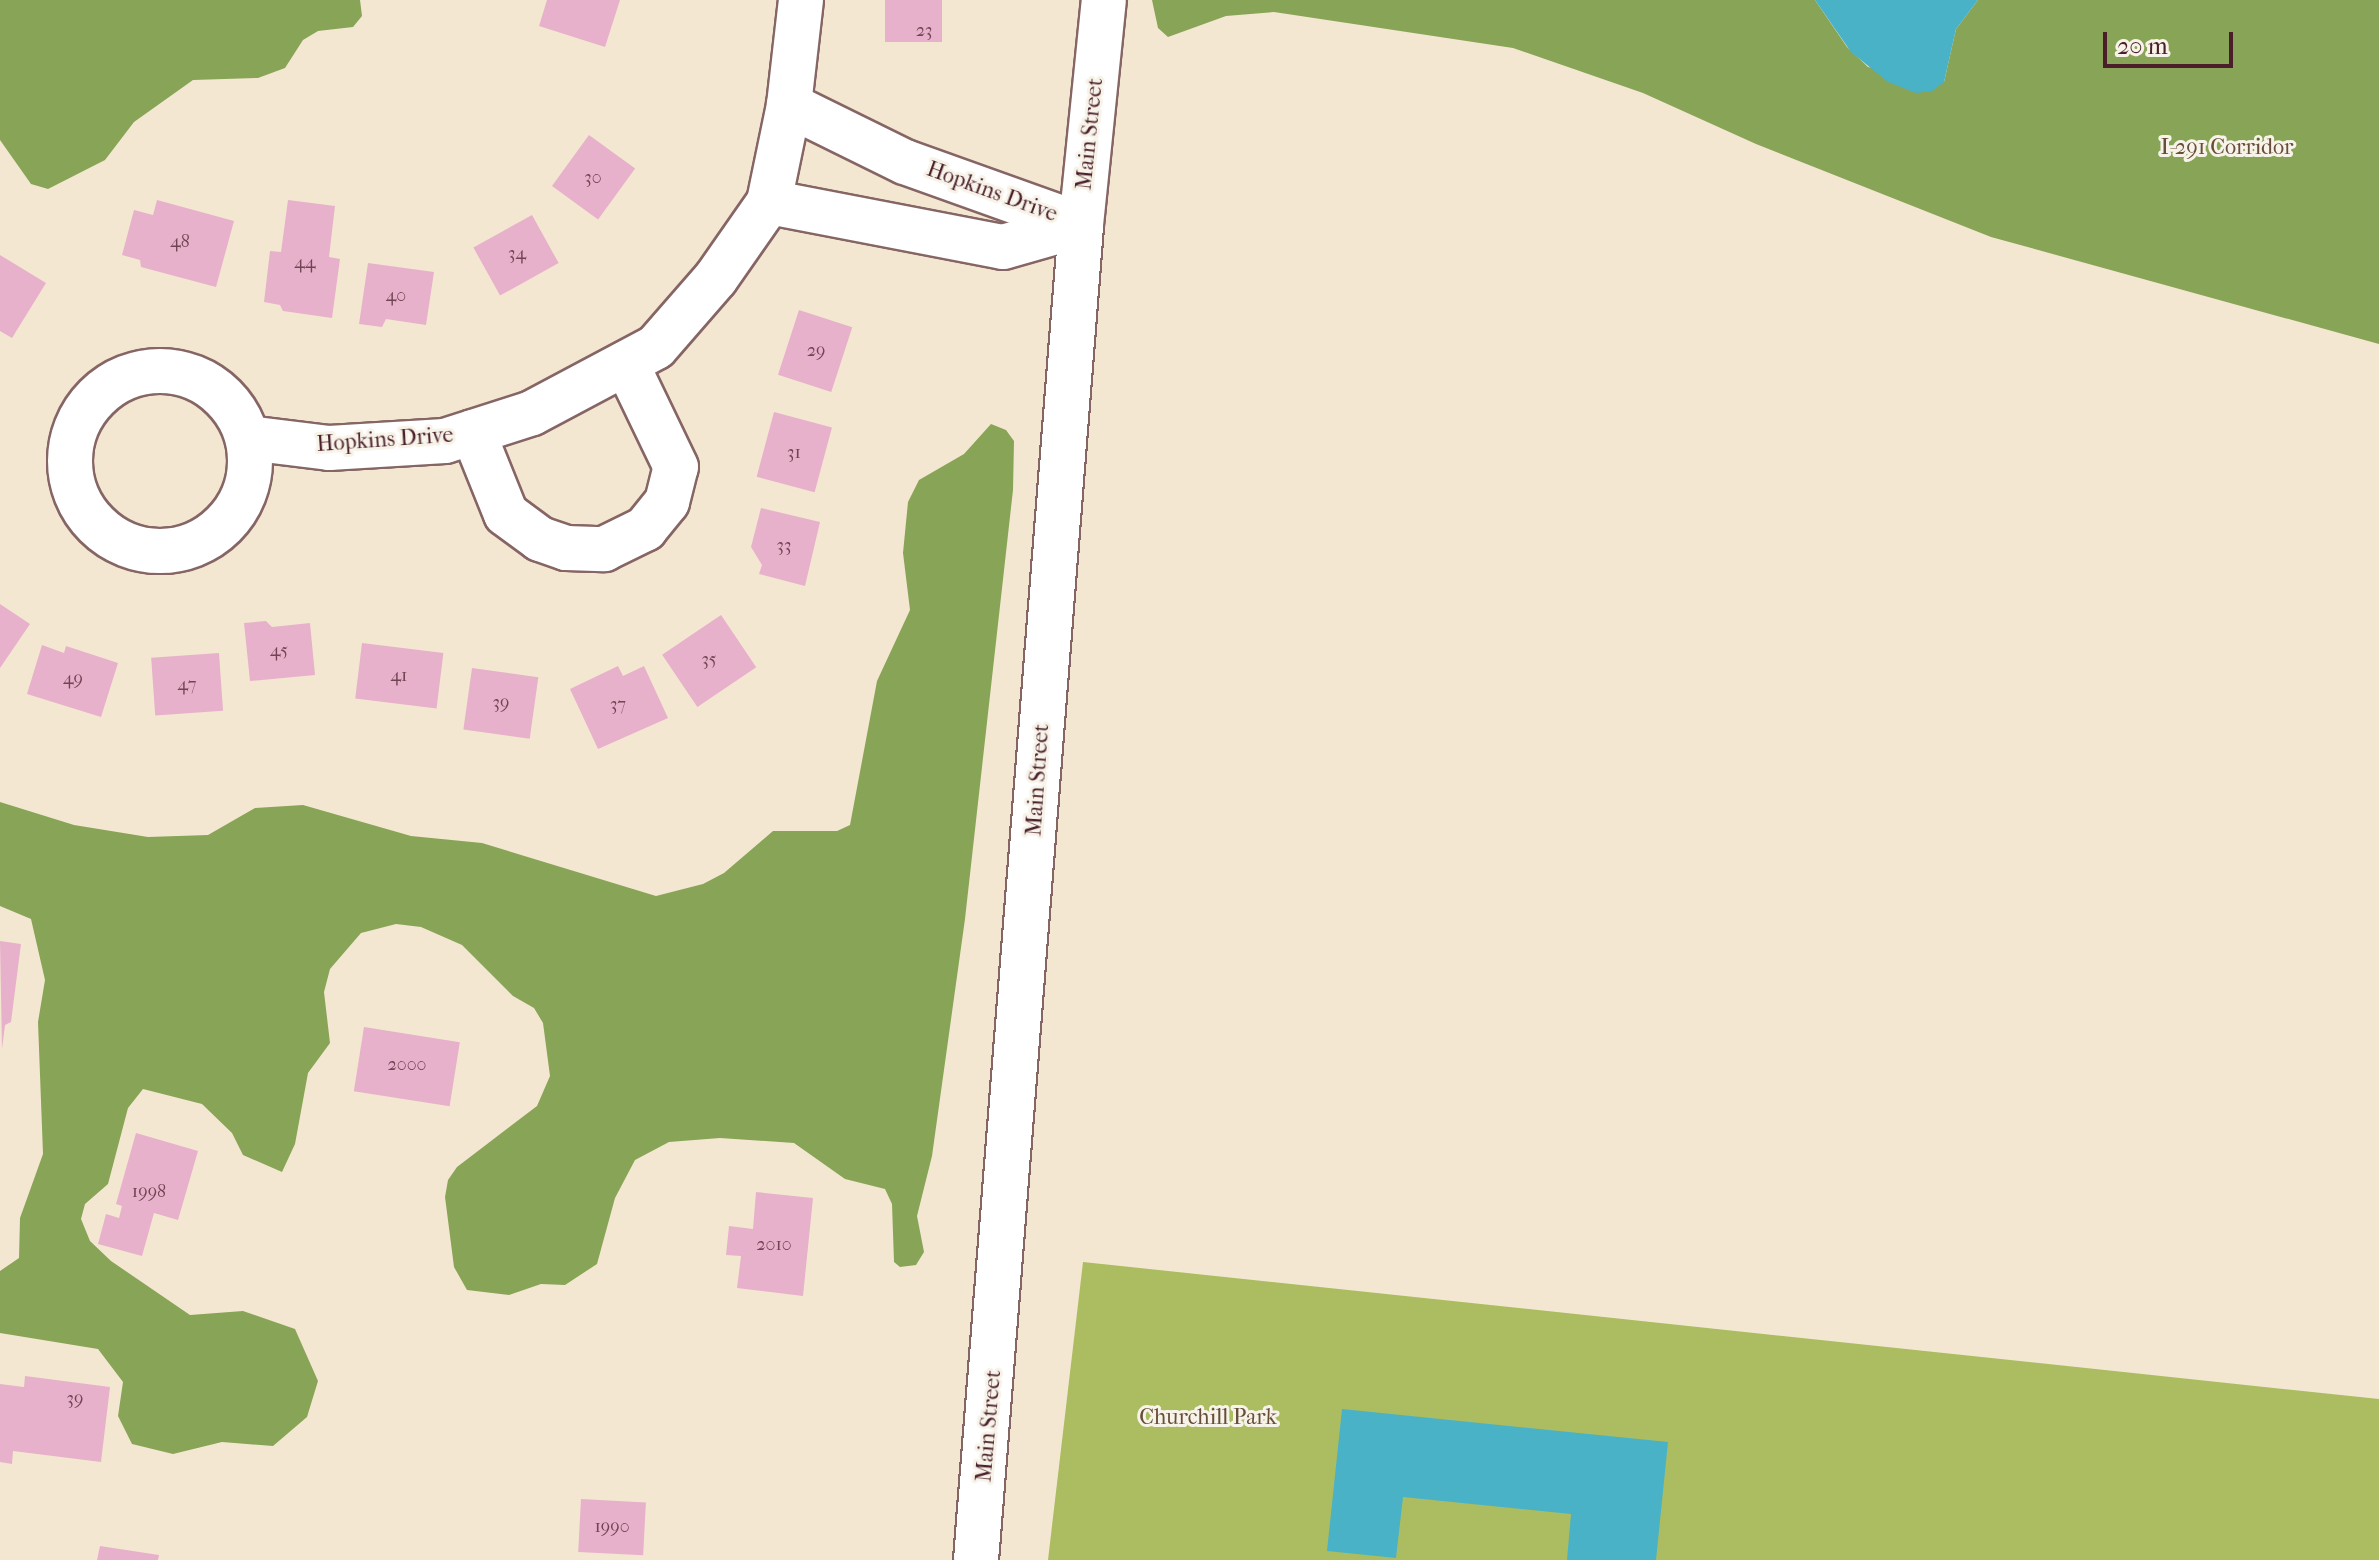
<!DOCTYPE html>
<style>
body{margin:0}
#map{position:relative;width:2379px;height:1560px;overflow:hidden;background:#f4e7d1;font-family:"IM FELL French Canon",serif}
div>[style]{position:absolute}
.green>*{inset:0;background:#abbd60}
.forest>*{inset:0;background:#88a456}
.water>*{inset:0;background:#49b2c7}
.building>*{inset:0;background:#e7b1cb;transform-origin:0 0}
.roads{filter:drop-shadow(2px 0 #866565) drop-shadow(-2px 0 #866565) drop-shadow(0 2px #866565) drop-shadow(0 -2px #866565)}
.minor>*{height:44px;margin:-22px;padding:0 22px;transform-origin:22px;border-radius:22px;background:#fff}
.minor>.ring{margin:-22px;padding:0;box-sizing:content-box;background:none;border:44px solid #fff;border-radius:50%}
.secondary>*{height:44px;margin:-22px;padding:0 22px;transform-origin:22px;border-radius:22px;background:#fff}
span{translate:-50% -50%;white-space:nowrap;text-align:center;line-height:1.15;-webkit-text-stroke:6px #f7f3e8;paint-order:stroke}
.number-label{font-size:18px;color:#714453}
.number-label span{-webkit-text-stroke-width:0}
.street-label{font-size:22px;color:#4a1f2b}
.park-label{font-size:22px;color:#674e3b}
.scale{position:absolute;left:2103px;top:32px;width:130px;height:36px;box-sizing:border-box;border:4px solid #4a1f2b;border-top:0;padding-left:10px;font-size:24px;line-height:28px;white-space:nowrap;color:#4a1f2b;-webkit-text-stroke:6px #f7f3e8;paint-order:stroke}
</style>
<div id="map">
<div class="green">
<div style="clip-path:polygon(1083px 1262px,2379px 1399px,2379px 1560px,1048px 1560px)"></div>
</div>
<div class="forest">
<div style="clip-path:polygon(0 0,360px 0,362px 16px,353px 27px,318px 31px,303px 40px,285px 68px,258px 78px,193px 80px,134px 122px,105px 160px,48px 189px,31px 184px,0 140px)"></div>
<div style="clip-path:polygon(1152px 0,1815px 0,1847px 47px,1868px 67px,1944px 82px,1956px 29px,1978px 0,2379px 0,2379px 344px,1991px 237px,1756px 144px,1643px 93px,1513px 48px,1274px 12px,1226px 16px,1168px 37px,1158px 28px)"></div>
<div style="clip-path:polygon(991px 424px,1006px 430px,1014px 441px,1013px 490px,965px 919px,932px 1156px,917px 1216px,924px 1252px,916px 1265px,900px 1267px,894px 1262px,892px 1204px,885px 1189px,845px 1179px,794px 1143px,720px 1138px,669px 1142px,635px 1160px,615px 1198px,597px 1264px,565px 1285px,541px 1284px,509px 1295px,467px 1290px,454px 1267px,445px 1197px,448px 1180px,457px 1167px,537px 1106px,550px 1076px,543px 1023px,534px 1008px,513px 996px,462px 945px,421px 927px,396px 924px,361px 933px,330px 969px,324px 992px,330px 1043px,308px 1073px,295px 1144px,282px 1172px,243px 1155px,232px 1133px,202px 1104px,143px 1089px,128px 1108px,108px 1184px,85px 1204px,81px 1219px,90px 1241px,111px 1261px,190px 1315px,243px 1311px,295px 1329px,318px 1381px,307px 1417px,273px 1446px,222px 1442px,173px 1454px,132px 1444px,118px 1416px,123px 1382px,98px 1349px,0 1333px,0 1271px,19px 1258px,20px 1218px,43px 1154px,38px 1022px,45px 980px,31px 919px,0 906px,0 802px,74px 825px,148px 837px,208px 835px,255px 808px,303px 805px,411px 836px,482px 843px,656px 896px,703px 884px,724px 873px,773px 831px,837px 831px,850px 825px,877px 681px,910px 610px,903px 553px,908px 502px,919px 480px,964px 454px)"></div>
</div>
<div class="water">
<div style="clip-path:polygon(1815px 0,1978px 0,1956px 29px,1944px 82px,1932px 91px,1916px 93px,1888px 82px,1851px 52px)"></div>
<div style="clip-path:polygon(1342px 1409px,1668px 1442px,1656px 1560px,1567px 1560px,1571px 1514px,1403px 1497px,1396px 1558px,1327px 1551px)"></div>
</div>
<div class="building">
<div style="clip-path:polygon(547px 0,620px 0,605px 47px,539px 26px)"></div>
<div style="left:885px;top:0;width:57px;height:42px"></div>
<div style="left:589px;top:135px;width:57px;height:63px;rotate:36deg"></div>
<div style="clip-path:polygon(157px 200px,234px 221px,216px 287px,141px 267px,140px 260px,122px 255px,134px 210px,153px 215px)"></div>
<div style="clip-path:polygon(288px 200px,335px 206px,329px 257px,340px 259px,332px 318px,283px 311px,280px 305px,264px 302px,270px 251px,281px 252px)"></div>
<div style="left:532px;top:215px;width:55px;height:67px;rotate:61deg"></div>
<div style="clip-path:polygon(0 255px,46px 283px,12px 338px,0 331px)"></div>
<div style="clip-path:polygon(368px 263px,434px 272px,426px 325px,386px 319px,382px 327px,359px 324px)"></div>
<div style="left:799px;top:310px;width:56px;height:68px;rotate:18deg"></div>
<div style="left:774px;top:412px;width:60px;height:67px;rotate:15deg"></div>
<div style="clip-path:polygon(761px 508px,820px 522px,805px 586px,759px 574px,762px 565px,751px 547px)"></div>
<div style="clip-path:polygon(0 604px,30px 624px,0 668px)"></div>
<div style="left:721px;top:615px;width:63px;height:71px;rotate:56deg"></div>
<div style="clip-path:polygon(266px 621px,272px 627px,310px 623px,315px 675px,250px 681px,244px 623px)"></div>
<div style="left:362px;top:643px;width:82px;height:56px;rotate:7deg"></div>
<div style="clip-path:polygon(42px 645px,64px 653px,66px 646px,118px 663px,101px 717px,27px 694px)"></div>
<div style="left:219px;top:653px;width:58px;height:68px;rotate:86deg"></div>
<div style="clip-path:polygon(618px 666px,623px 676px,644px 666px,668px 718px,598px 749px,570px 689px)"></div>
<div style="left:472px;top:668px;width:67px;height:62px;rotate:8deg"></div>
<div style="clip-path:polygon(0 941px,21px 944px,11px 1022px,5px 1025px,2px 1049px)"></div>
<div style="left:364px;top:1027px;width:97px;height:65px;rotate:9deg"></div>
<div style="clip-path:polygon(136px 1133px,198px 1151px,178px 1220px,154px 1213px,142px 1256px,98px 1244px,106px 1214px,119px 1218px,122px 1206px,116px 1204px)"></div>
<div style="clip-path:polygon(756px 1192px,813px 1198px,803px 1296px,737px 1288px,741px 1256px,726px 1255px,729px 1226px,753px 1229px)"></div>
<div style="clip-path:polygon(25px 1376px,110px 1387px,101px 1462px,13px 1451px,12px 1464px,0 1462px,0 1384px,24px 1387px)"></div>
<div style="left:581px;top:1499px;width:65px;height:53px;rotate:3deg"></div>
<div style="clip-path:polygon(100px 1546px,159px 1555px,158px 1560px,97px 1560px)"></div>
</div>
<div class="roads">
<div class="minor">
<div style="left:789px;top:105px;width:129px;rotate:26.2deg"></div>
<div style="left:905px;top:162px;width:187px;rotate:19.7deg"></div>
<div style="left:769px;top:202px;width:238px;rotate:10.9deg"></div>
<div style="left:1003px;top:247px;width:81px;rotate:-15.8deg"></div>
<div class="ring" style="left:70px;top:371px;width:136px;height:136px"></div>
<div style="left:473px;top:432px;width:88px;rotate:68.1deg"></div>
<div style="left:506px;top:514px;width:42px;rotate:36.3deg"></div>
<div style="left:540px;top:539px;width:28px;rotate:19deg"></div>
<div style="left:566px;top:548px;width:38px;rotate:2deg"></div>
<div style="left:604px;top:549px;width:46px;rotate:-26deg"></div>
<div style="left:645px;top:529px;width:35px;rotate:-51deg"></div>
<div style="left:667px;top:502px;width:36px;rotate:-76deg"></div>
<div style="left:676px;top:467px;width:115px;rotate:-115.7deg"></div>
<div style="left:248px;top:438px;width:82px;rotate:7deg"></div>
<div style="left:329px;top:448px;width:116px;rotate:-3.5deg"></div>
<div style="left:445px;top:441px;width:91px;rotate:-17.8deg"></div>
<div style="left:532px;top:413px;width:140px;rotate:-28deg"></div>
<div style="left:656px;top:347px;width:91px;rotate:-49deg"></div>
<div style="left:716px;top:278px;width:93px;rotate:-55.1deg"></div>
<div style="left:769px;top:202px;width:99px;rotate:-78.3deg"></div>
<div style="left:789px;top:105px;width:106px;rotate:-83.5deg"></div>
</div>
<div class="secondary">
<div style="left:976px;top:1560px;width:1339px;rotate:-85.5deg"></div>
<div style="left:1081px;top:225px;width:226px;rotate:-84.2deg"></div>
</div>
</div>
<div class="number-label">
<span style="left:924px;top:31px">23</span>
<span style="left:593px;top:178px">30</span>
<span style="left:180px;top:242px">48</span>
<span style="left:517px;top:254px">34</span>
<span style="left:305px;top:263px">44</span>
<span style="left:396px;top:296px">40</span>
<span style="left:816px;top:351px">29</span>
<span style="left:794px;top:453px">31</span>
<span style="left:784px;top:546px">33</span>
<span style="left:279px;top:651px">45</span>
<span style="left:709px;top:660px">35</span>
<span style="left:399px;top:676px">41</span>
<span style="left:73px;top:679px">49</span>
<span style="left:187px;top:685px">47</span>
<span style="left:501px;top:703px">39</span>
<span style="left:618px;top:705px">37</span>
<span style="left:407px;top:1065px">2000</span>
<span style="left:149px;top:1192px">1998</span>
<span style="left:774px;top:1245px">2010</span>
<span style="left:75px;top:1399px">39</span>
<span style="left:612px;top:1527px">1990</span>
</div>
<div class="street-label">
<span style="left:1090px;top:134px;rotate:-84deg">Main Street</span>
<span style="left:992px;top:192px;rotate:20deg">Hopkins Drive</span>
<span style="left:385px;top:440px;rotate:-4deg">Hopkins Drive</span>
<span style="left:1038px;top:780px;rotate:-86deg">Main Street</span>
<span style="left:989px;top:1426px;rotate:-85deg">Main Street</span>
</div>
<div class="park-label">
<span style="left:2227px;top:148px">I-291 Corridor</span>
<span style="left:1208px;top:1418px">Churchill Park</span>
</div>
<div class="scale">20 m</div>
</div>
